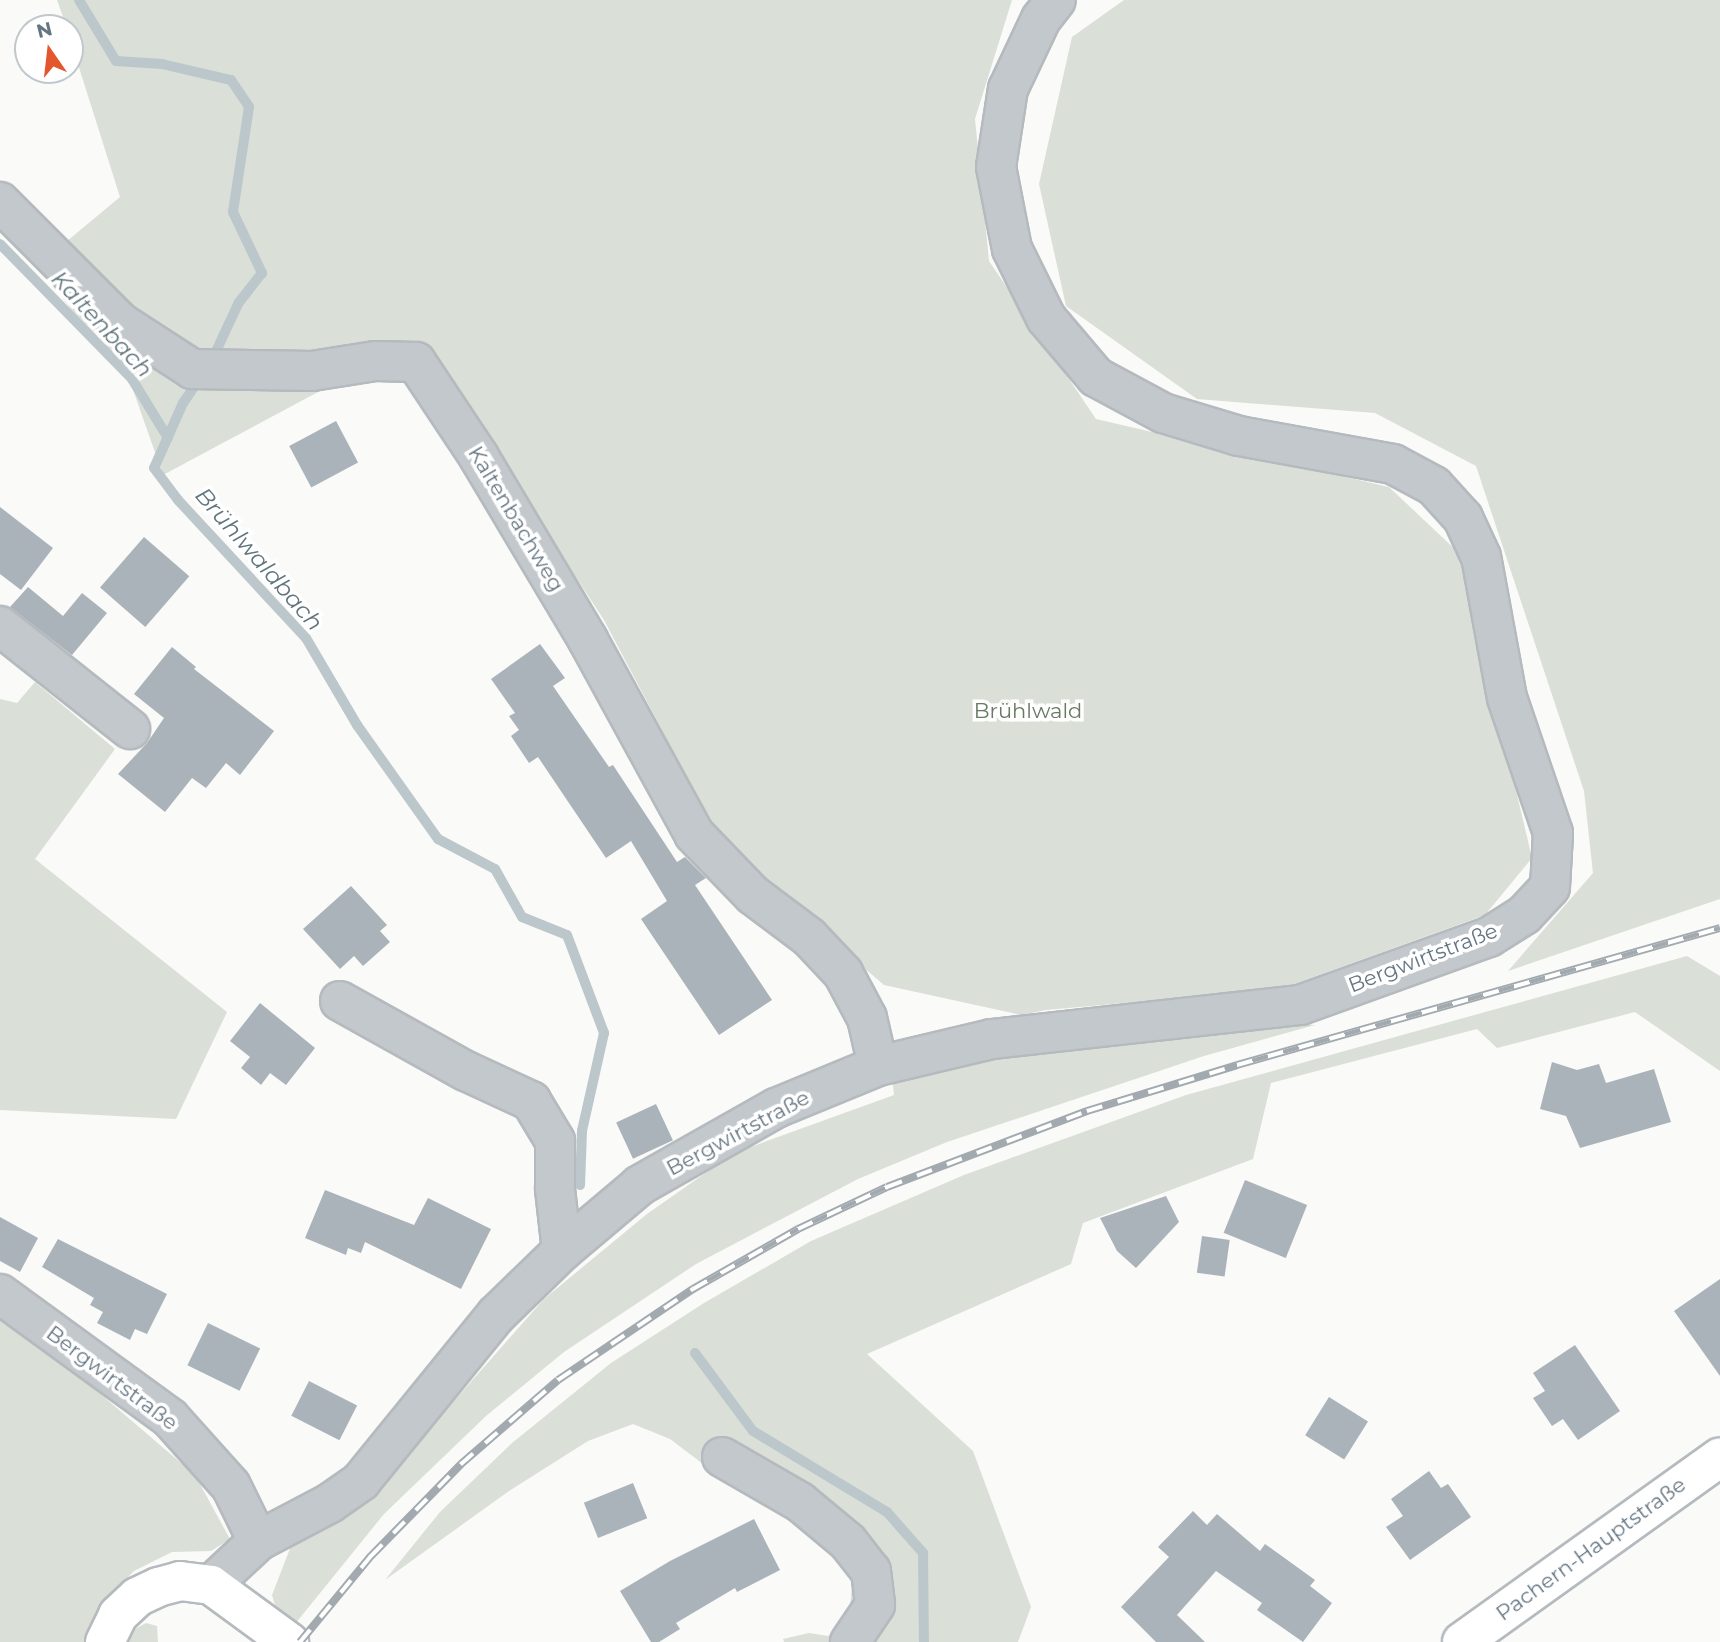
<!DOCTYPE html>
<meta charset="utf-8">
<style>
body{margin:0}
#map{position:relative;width:1720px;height:1642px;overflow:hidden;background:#fafaf8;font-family:Montserrat,sans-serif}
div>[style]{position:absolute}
.green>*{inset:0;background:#dadfd7}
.stream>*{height:10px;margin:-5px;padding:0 5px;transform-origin:5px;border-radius:5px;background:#bbc7cb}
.building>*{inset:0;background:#aab3b9;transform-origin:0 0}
.roads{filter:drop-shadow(2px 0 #b5babe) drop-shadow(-2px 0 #b5babe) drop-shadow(0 2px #b5babe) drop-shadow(0 -2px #b5babe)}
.minor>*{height:38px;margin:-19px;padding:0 19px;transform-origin:19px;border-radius:19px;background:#c3c8cc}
.major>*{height:38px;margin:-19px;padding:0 19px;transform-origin:19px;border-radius:19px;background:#fff}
.rail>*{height:8px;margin-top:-4px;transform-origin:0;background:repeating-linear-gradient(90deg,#fff 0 16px,#a2aab0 0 32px);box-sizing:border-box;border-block:2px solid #a2aab0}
span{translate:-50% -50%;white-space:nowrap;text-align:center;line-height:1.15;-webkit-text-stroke:7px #fff;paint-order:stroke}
.street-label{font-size:21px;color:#657683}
.park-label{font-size:21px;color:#687a64}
.water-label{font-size:23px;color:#60757c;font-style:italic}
.north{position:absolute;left:14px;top:14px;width:70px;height:70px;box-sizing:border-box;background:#fff;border:2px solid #c1c8cd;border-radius:50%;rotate:346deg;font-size:19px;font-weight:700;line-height:28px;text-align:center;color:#657683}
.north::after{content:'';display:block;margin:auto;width:24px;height:32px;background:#e4572e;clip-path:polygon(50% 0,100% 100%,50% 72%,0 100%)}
</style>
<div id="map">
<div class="green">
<div style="clip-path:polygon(57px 0,1012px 0,975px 119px,989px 261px,1096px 419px,1389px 487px,1460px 554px,1532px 858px,1485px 915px,1280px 989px,1046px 1010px,1021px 1015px,884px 985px,724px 848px,604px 620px,436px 364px,348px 376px,163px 475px,132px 387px,37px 266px,120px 197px,70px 39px,70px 28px,67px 28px)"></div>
<div style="clip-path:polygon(1124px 0,1720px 0,1720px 899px,1508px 971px,1593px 873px,1584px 791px,1476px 466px,1375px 413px,1197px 399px,1066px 306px,1039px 184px,1072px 37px)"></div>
<div style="clip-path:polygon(35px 682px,115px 749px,35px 859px,227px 1012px,176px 1119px,0 1110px,0 699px,17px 703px)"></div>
<div style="clip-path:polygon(1687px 956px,1720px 976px,1720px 1071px,1635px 1012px,1497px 1048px,1477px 1029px,1271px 1083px,1253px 1159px,1083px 1223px,1071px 1264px,867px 1354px,973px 1451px,1031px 1607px,1018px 1642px,784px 1642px,783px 1639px,809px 1633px,828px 1636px,849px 1621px,853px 1571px,814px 1530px,735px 1488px,670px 1439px,633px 1424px,588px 1441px,509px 1491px,385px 1580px,440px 1512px,512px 1443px,611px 1363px,704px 1303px,811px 1241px,964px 1175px,1186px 1095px)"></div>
<div style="clip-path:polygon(1251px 1023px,1315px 1025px,1204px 1056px,947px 1142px,858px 1179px,696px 1264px,564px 1352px,486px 1416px,384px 1514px,291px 1629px,279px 1618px,272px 1595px,291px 1546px,371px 1495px,544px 1299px,647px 1214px,734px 1153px,894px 1095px,892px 1077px,1075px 1044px)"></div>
<div style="clip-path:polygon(0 1314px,69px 1367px,195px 1475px,230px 1539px,211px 1551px,172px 1552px,134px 1571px,105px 1601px,88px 1642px,0 1642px)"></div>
<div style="clip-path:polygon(146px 1623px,157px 1626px,158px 1642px,122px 1642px,124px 1635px)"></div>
</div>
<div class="stream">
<div style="left:79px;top:0;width:71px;rotate:58.8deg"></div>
<div style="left:116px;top:61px;width:46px;rotate:3.7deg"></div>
<div style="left:162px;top:64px;width:71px;rotate:13.1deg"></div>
<div style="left:231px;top:80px;width:32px;rotate:56deg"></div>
<div style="left:249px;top:107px;width:106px;rotate:98.7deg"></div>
<div style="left:233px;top:212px;width:68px;rotate:64.6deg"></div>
<div style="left:262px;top:273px;width:37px;rotate:128deg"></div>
<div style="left:239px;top:302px;width:64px;rotate:115deg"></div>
<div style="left:0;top:244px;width:189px;rotate:45.6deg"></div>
<div style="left:132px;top:379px;width:69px;rotate:58.6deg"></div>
<div style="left:200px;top:378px;width:30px;rotate:124deg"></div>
<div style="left:183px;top:403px;width:71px;rotate:114deg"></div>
<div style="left:154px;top:468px;width:40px;rotate:53deg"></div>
<div style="left:178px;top:500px;width:188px;rotate:47.2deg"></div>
<div style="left:306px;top:638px;width:101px;rotate:59.6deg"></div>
<div style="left:357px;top:725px;width:140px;rotate:54.6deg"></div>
<div style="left:438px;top:839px;width:64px;rotate:27.8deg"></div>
<div style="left:495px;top:869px;width:55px;rotate:60.6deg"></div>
<div style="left:522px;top:917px;width:48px;rotate:21.8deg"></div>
<div style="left:567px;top:935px;width:105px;rotate:69.3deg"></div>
<div style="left:604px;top:1033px;width:100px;rotate:102.7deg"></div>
<div style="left:582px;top:1131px;width:54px;rotate:92.1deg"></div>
<div style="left:695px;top:1353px;width:97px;rotate:53.4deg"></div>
<div style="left:753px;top:1431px;width:157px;rotate:31.2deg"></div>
<div style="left:887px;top:1512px;width:55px;rotate:48.7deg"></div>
<div style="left:923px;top:1553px;width:89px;rotate:89.4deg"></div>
</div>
<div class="building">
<div style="left:336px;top:421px;width:47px;height:53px;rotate:62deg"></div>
<div style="clip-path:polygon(0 507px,53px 548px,21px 590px,0 574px)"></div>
<div style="left:144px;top:537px;width:60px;height:67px;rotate:41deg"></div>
<div style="clip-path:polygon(28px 587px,63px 616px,82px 593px,107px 613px,72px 655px,10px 607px)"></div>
<div style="clip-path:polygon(540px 644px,565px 678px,553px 686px,609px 767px,613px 765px,677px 862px,685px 857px,706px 878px,695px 885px,772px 1000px,719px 1035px,641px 919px,667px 901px,631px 841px,606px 858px,538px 757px,529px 763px,511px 736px,519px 730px,509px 716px,515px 713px,491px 679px)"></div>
<div style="clip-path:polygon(172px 647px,196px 667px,194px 669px,274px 731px,240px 775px,226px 763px,206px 788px,192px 778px,165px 812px,118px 774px,147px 743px,164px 718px,134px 694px)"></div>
<div style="clip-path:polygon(351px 886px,387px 925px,380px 931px,390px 942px,363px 966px,354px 956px,340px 969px,303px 929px)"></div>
<div style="clip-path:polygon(260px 1003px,315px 1048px,286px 1085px,270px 1073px,261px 1085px,241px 1068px,250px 1057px,230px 1041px)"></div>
<div style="clip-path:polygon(1552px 1062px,1577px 1070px,1599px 1064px,1606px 1083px,1654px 1069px,1671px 1122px,1580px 1148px,1566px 1116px,1540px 1109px)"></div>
<div style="left:656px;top:1104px;width:40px;height:44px;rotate:65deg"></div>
<div style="left:1245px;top:1180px;width:67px;height:57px;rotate:22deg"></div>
<div style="clip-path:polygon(325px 1190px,414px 1225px,428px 1198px,491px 1229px,461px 1289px,365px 1242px,361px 1253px,348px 1248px,346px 1255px,305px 1238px)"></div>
<div style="clip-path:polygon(1166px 1196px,1179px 1222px,1136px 1268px,1117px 1251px,1100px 1218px)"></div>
<div style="clip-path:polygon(0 1217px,38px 1238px,20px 1272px,0 1261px)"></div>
<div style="left:1202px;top:1236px;width:28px;height:37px;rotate:8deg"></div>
<div style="clip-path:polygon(58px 1239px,167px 1294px,147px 1334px,135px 1329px,130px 1340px,97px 1323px,103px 1312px,90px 1305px,94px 1298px,42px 1267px)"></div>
<div style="clip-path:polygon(1720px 1279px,1720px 1376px,1674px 1311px)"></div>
<div style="left:208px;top:1323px;width:58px;height:47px;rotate:26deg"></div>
<div style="clip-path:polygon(1575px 1345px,1620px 1411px,1578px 1440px,1563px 1419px,1552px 1426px,1533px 1398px,1545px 1391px,1533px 1373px)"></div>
<div style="left:309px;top:1381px;width:54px;height:39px;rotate:27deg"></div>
<div style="left:1329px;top:1397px;width:46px;height:45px;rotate:32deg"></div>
<div style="clip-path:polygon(1429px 1471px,1441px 1488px,1448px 1484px,1471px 1517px,1410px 1560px,1386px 1527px,1403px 1516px,1391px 1499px)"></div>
<div style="left:633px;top:1483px;width:38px;height:53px;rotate:68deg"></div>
<div style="clip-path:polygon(1193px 1511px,1207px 1525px,1217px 1514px,1260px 1551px,1265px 1544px,1315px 1580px,1310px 1586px,1332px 1603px,1303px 1642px,1257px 1610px,1262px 1603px,1216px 1571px,1177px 1615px,1205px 1642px,1156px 1642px,1121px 1607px,1169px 1557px,1158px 1547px)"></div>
<div style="clip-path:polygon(754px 1519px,780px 1570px,737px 1592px,735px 1588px,676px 1623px,680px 1629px,659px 1642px,651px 1642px,620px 1591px,670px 1561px)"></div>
</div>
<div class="roads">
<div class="minor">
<div style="left:0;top:202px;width:171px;rotate:45deg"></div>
<div style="left:121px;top:323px;width:85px;rotate:32.9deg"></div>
<div style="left:192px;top:369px;width:120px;rotate:1deg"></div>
<div style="left:312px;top:371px;width:64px;rotate:-9deg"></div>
<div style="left:375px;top:361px;width:41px;rotate:1.4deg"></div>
<div style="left:416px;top:362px;width:114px;rotate:56.4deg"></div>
<div style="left:479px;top:457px;width:213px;rotate:59.2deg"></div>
<div style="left:588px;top:640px;width:221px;rotate:61.3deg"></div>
<div style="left:694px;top:834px;width:85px;rotate:46deg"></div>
<div style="left:753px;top:895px;width:70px;rotate:36.9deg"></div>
<div style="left:809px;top:937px;width:50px;rotate:46.6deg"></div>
<div style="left:843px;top:973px;width:51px;rotate:61.9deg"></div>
<div style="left:867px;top:1018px;width:49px;rotate:77.1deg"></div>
<div style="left:0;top:626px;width:166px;rotate:38.4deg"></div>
<div style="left:340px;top:1001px;width:144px;rotate:29.1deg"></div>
<div style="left:466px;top:1071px;width:72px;rotate:24.8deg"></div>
<div style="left:531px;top:1101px;width:47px;rotate:59deg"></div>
<div style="left:555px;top:1141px;width:48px;rotate:90deg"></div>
<div style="left:555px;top:1189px;width:62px;rotate:83.6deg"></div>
<div style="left:0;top:1294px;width:210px;rotate:36.1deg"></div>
<div style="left:170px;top:1418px;width:91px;rotate:48.1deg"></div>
<div style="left:231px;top:1486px;width:61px;rotate:63.9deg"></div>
<div style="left:722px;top:1457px;width:90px;rotate:30deg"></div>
<div style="left:800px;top:1502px;width:62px;rotate:39.8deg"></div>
<div style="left:848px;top:1542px;width:37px;rotate:52deg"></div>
<div style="left:871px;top:1571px;width:34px;rotate:83deg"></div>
<div style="left:875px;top:1605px;width:45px;rotate:124deg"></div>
<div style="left:211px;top:1585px;width:64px;rotate:-43.1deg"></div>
<div style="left:258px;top:1541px;width:81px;rotate:-27.8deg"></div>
<div style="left:330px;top:1503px;width:38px;rotate:-35deg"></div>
<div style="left:361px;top:1481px;width:214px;rotate:-50.9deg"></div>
<div style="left:496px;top:1315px;width:92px;rotate:-44.1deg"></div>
<div style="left:562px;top:1251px;width:102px;rotate:-40.2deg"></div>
<div style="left:640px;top:1185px;width:156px;rotate:-29.5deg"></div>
<div style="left:776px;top:1108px;width:110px;rotate:-22.4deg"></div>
<div style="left:878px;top:1066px;width:117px;rotate:-13.3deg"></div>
<div style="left:992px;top:1039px;width:310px;rotate:-6.3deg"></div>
<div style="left:1300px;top:1005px;width:201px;rotate:-19.8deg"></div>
<div style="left:1489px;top:937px;width:41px;rotate:-32.2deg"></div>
<div style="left:1524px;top:915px;width:38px;rotate:-47deg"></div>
<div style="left:1550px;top:887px;width:54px;rotate:-86.8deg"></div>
<div style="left:1553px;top:833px;width:143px;rotate:-108.8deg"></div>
<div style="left:1507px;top:698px;width:143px;rotate:-100.4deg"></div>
<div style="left:1481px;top:557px;width:43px;rotate:-114.8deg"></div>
<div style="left:1463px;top:518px;width:43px;rotate:-132.2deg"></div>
<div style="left:1434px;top:486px;width:47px;rotate:-151.8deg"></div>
<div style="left:1393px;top:464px;width:157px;rotate:-169.7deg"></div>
<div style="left:1239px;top:436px;width:79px;rotate:-163.2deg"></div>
<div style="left:1163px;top:413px;width:76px;rotate:-151.8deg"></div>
<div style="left:1096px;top:377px;width:77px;rotate:-130.3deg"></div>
<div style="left:1046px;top:318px;width:77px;rotate:-116.2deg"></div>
<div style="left:1012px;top:249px;width:84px;rotate:-101deg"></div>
<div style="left:996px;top:167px;width:79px;rotate:-81.3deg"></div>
<div style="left:1008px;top:89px;width:77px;rotate:-64.8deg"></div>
<div style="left:1041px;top:19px;width:24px;rotate:-52deg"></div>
</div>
<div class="major">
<div style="left:105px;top:1642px;width:30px;rotate:-64deg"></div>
<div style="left:118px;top:1615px;width:26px;rotate:-43deg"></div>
<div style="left:137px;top:1597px;width:23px;rotate:-25deg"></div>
<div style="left:158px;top:1587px;width:23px;rotate:-15deg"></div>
<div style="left:180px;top:1581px;width:31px;rotate:7deg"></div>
<div style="left:211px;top:1585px;width:97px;rotate:36.2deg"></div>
<div style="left:1462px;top:1642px;width:317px;rotate:-35.6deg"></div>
</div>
</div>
<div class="rail">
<div style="left:300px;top:1642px;width:112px;rotate:-50.5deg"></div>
<div style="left:371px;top:1556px;width:129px;rotate:-45.6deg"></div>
<div style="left:461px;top:1464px;width:128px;rotate:-40.9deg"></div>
<div style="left:558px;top:1380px;width:163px;rotate:-34deg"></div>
<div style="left:693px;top:1289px;width:121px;rotate:-29.7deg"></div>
<div style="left:798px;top:1229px;width:98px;rotate:-25.3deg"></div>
<div style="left:887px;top:1187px;width:214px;rotate:-20.8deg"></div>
<div style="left:1087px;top:1111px;width:157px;rotate:-17deg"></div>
<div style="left:1237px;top:1065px;width:502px;rotate:-15.84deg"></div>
</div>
<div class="street-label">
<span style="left:516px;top:519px;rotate:59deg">Kaltenbachweg</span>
<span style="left:1423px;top:958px;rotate:-21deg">Bergwirtstraße</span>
<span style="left:738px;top:1133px;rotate:-28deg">Bergwirtstraße</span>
<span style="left:112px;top:1378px;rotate:37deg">Bergwirtstraße</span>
<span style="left:1591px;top:1549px;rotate:-36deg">Pachern-Hauptstraße</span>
</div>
<div class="park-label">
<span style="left:1028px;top:711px">Brühlwald</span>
</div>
<div class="water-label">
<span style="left:102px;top:324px;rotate:47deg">Kaltenbach</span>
<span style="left:259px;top:559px;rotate:49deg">Brühlwaldbach</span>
</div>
<div class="north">N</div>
</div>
